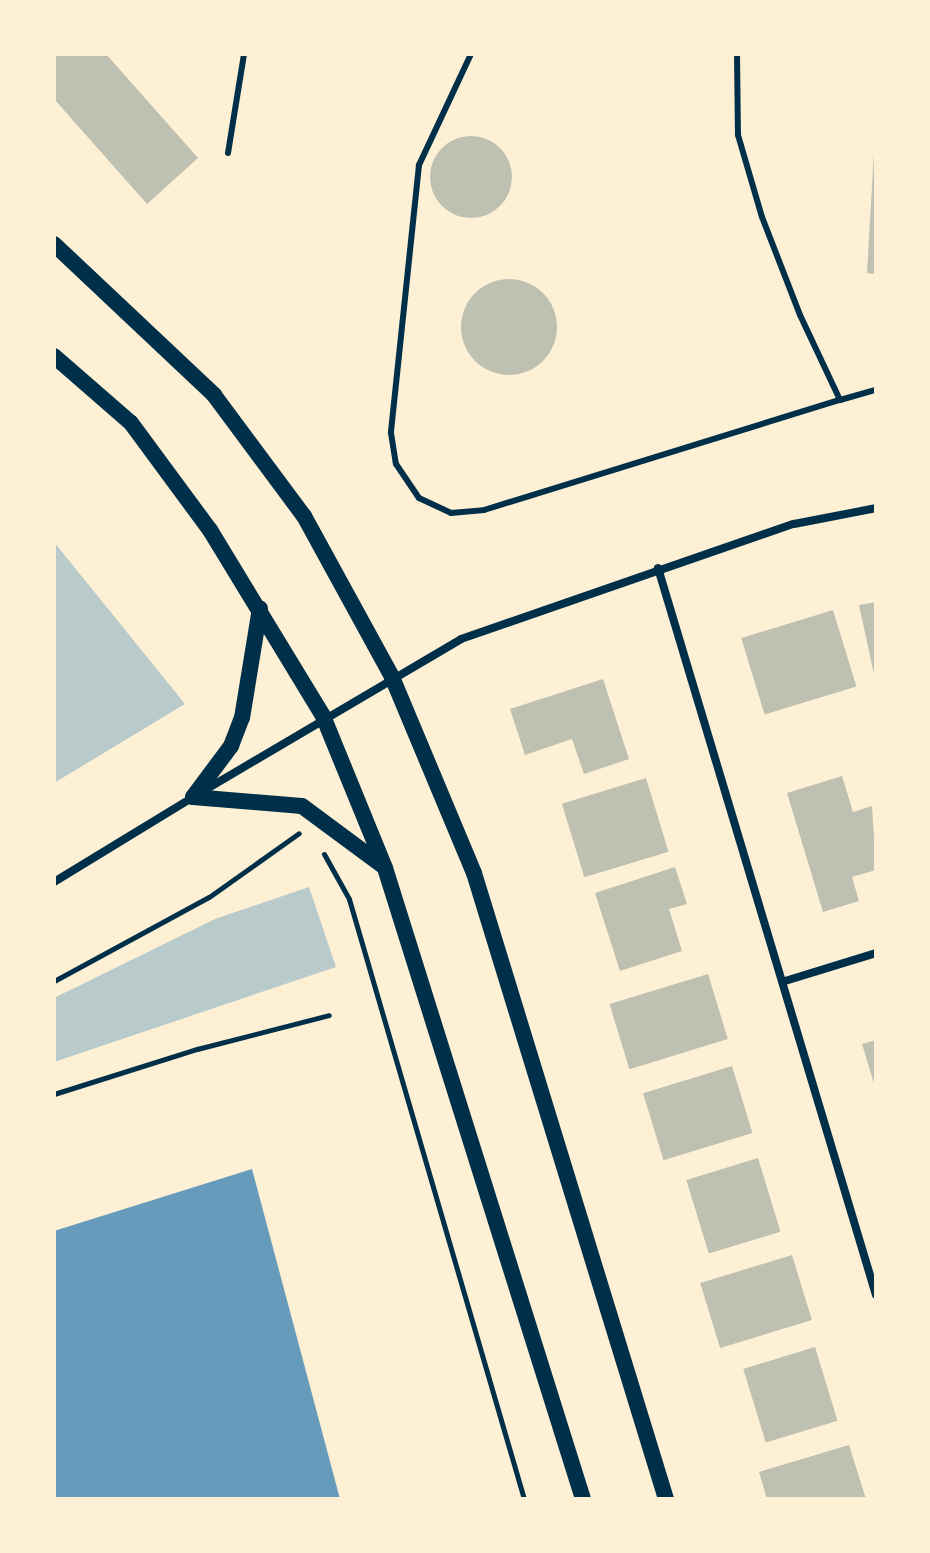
<!DOCTYPE html>
<style>
body{margin:0}
#map{position:relative;width:930px;height:1553px;overflow:hidden;background:#fdf0d5;font-family:Karla,sans-serif}
div>[style]{position:absolute}
.green>*{inset:0;background:#b9caca}
.water>*{inset:0;background:#669bbc}
.building>*{inset:0;background:#bec0b2;transform-origin:0 0}
.round{border-radius:50%}
.path>*{height:5px;margin:-2.5px;padding:0 2.5px;transform-origin:2.5px;border-radius:2.5px;background:#003049}
.service>*{height:6px;margin:-3px;padding:0 3px;transform-origin:3px;border-radius:3px;background:#003049}
.minor>*{height:8px;margin:-4px;padding:0 4px;transform-origin:4px;border-radius:4px;background:#003049}
.secondary>*{height:16px;margin:-8px;padding:0 8px;transform-origin:8px;border-radius:8px;background:#003049}
span{translate:-50% -50%;white-space:nowrap;text-align:center;line-height:1.15;-webkit-text-stroke:6px #fdf0d5;paint-order:stroke}
.frame{position:absolute;inset:0;border:56px solid #fdf0d5;pointer-events:none}
</style>
<div id="map">
<div class="green">
<div style="clip-path:polygon(54px 542px,185px 704px,54px 783px)"></div>
<div style="clip-path:polygon(309px 887px,336px 967px,54px 1062px,54px 998px,215px 919px)"></div>
</div>
<div class="water">
<div style="clip-path:polygon(252px 1169px,340px 1499px,54px 1499px,54px 1231px)"></div>
</div>
<div class="building">
<div style="clip-path:polygon(54px 54px,106px 54px,198px 158px,147px 204px,54px 99px)"></div>
<div class="round" style="left:430px;top:136px;width:82px;height:82px"></div>
<div style="clip-path:polygon(874px 152px,876px 152px,876px 274px,867px 273px)"></div>
<div class="round" style="left:461px;top:279px;width:96px;height:96px"></div>
<div style="clip-path:polygon(876px 602px,876px 678px,875px 679px,859px 605px)"></div>
<div style="left:833px;top:610px;width:80px;height:96px;rotate:73deg"></div>
<div style="clip-path:polygon(603px 679px,629px 759px,584px 774px,572px 739px,525px 755px,510px 709px)"></div>
<div style="clip-path:polygon(842px 776px,853px 812px,872px 806px,876px 870px,852px 877px,859px 901px,823px 912px,787px 793px)"></div>
<div style="left:646px;top:778px;width:77px;height:88px;rotate:73deg"></div>
<div style="clip-path:polygon(675px 867px,687px 904px,669px 909px,682px 951px,620px 971px,595px 893px)"></div>
<div style="left:708px;top:974px;width:68px;height:103px;rotate:73deg"></div>
<div style="clip-path:polygon(876px 1040px,876px 1086px,875px 1087px,862px 1044px)"></div>
<div style="left:732px;top:1066px;width:70px;height:93px;rotate:73deg"></div>
<div style="left:758px;top:1158px;width:77px;height:75px;rotate:73deg"></div>
<div style="left:792px;top:1255px;width:68px;height:96px;rotate:73deg"></div>
<div style="left:815px;top:1347px;width:77px;height:75px;rotate:73deg"></div>
<div style="clip-path:polygon(849px 1445px,866px 1499px,767px 1499px,759px 1472px)"></div>
</div>
<div class="path">
<div style="left:324px;top:854px;width:51px;rotate:60.9deg"></div>
<div style="left:349px;top:899px;width:625px;rotate:73.74deg"></div>
<div style="left:54px;top:981px;width:176px;rotate:-28.5deg"></div>
<div style="left:209px;top:897px;width:110px;rotate:-35.4deg"></div>
<div style="left:54px;top:1094px;width:150px;rotate:-17.5deg"></div>
<div style="left:197px;top:1049px;width:136px;rotate:-14.4deg"></div>
</div>
<div class="service">
<div style="left:471px;top:54px;width:123px;rotate:115.1deg"></div>
<div style="left:419px;top:165px;width:269px;rotate:96deg"></div>
<div style="left:391px;top:433px;width:31px;rotate:81deg"></div>
<div style="left:396px;top:464px;width:41px;rotate:55.9deg"></div>
<div style="left:419px;top:498px;width:35px;rotate:25deg"></div>
<div style="left:451px;top:513px;width:33px;rotate:-5deg"></div>
<div style="left:484px;top:510px;width:373px;rotate:-17.2deg"></div>
<div style="left:737px;top:54px;width:81px;rotate:89.3deg"></div>
<div style="left:738px;top:135px;width:85px;rotate:73.7deg"></div>
<div style="left:762px;top:217px;width:105px;rotate:68.8deg"></div>
<div style="left:800px;top:315px;width:94px;rotate:64.8deg"></div>
<div style="left:840px;top:400px;width:37px;rotate:-16deg"></div>
<div style="left:228px;top:153px;width:100px;rotate:-80.8deg"></div>
</div>
<div class="minor">
<div style="left:658px;top:568px;width:759px;rotate:73.31deg"></div>
<div style="left:205px;top:790px;width:297px;rotate:-30.5deg"></div>
<div style="left:461px;top:639px;width:352px;rotate:-19.1deg"></div>
<div style="left:794px;top:524px;width:84px;rotate:-11deg"></div>
<div style="left:54px;top:882px;width:163px;rotate:-31.4deg"></div>
<div style="left:785px;top:981px;width:95px;rotate:-17.1deg"></div>
</div>
<div class="secondary">
<div style="left:54px;top:244px;width:220px;rotate:43.3deg"></div>
<div style="left:214px;top:395px;width:151px;rotate:53.4deg"></div>
<div style="left:304px;top:516px;width:183px;rotate:61.3deg"></div>
<div style="left:392px;top:677px;width:212px;rotate:67.3deg"></div>
<div style="left:474px;top:873px;width:655px;rotate:72.95deg"></div>
<div style="left:54px;top:356px;width:102px;rotate:41deg"></div>
<div style="left:131px;top:423px;width:133px;rotate:53.6deg"></div>
<div style="left:210px;top:530px;width:218px;rotate:58.7deg"></div>
<div style="left:323px;top:716px;width:164px;rotate:67.8deg"></div>
<div style="left:385px;top:868px;width:661px;rotate:72.58deg"></div>
<div style="left:193px;top:797px;width:109px;rotate:4.7deg"></div>
<div style="left:302px;top:806px;width:101px;rotate:36.5deg"></div>
<div style="left:193px;top:797px;width:64px;rotate:-53.3deg"></div>
<div style="left:231px;top:746px;width:30px;rotate:-69deg"></div>
<div style="left:242px;top:718px;width:111px;rotate:-80.7deg"></div>
</div>
<div class="frame"></div>
</div>
